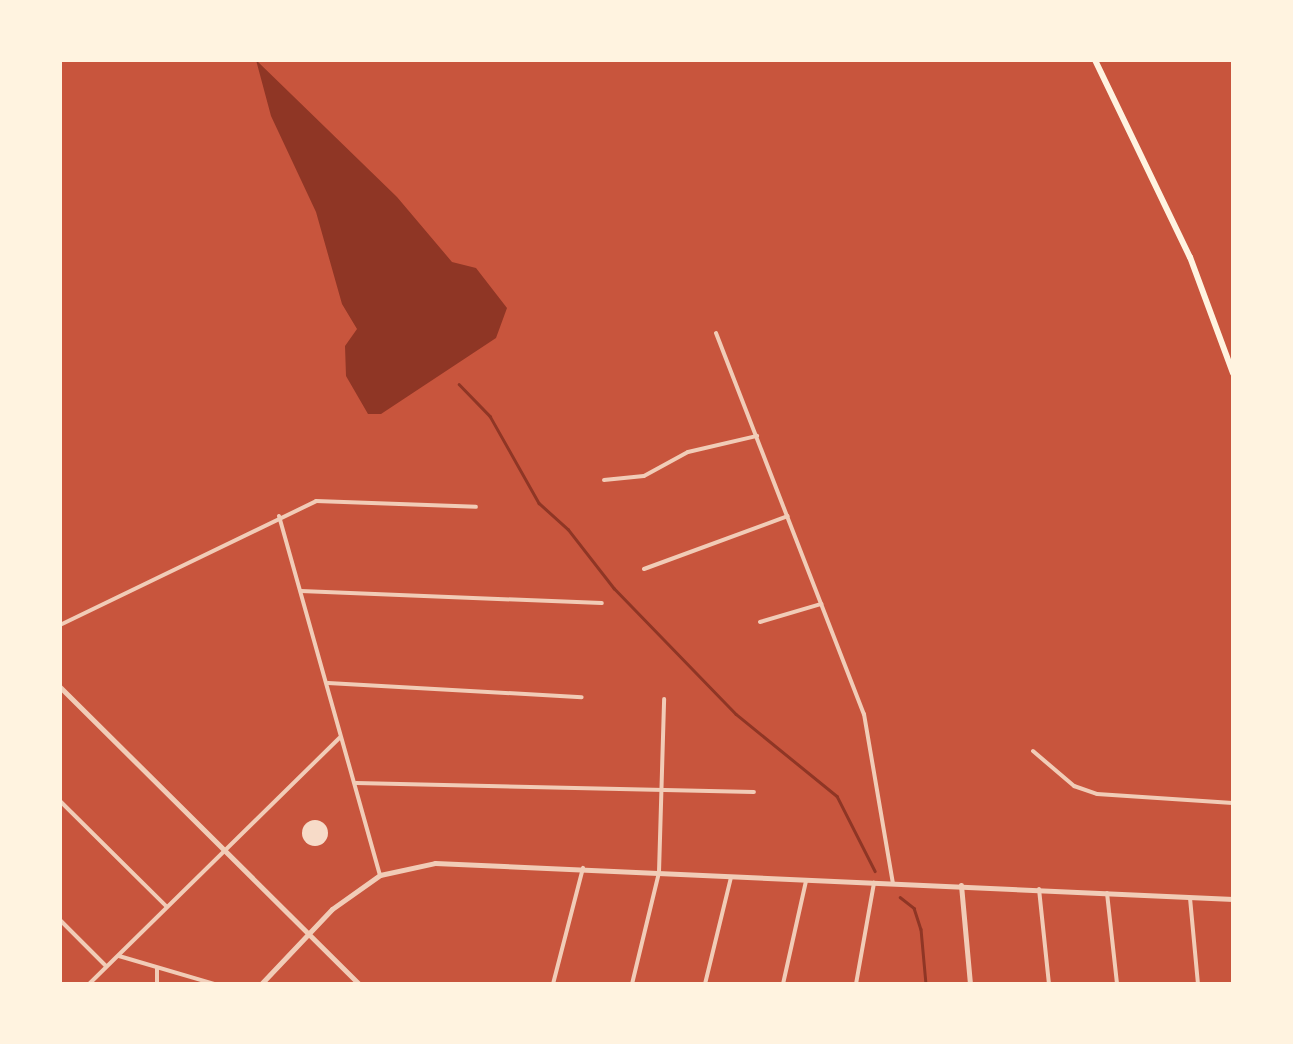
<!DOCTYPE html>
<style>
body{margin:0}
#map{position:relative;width:1293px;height:1044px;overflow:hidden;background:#c8553d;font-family:"Source Serif 4",serif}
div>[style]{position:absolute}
.water>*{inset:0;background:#8f3625}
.stream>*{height:2.5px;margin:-1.25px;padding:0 1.25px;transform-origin:1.25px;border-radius:1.25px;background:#8f3625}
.building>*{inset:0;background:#f7dbc8}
.round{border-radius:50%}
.minor>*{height:4px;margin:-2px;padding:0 2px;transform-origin:2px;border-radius:2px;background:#f1ccb7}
.tertiary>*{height:5px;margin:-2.5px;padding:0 2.5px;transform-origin:2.5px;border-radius:2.5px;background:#f1ccb7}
.primary>*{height:6px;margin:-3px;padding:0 3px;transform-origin:3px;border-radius:3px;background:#fff3e0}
span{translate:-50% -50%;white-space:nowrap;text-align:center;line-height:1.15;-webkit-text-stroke:10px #fff3e0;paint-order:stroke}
.frame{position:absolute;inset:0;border:62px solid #fff3e0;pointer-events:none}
</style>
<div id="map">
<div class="water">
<div style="clip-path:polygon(256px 60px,397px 197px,452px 262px,476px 268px,507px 308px,496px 338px,381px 414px,368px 414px,346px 376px,345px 346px,357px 329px,342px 304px,316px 212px,271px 116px)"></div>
</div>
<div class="stream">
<div style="left:459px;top:384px;width:45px;rotate:45.9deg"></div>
<div style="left:490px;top:416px;width:100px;rotate:60.6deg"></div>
<div style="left:539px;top:503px;width:39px;rotate:42deg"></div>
<div style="left:568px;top:529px;width:75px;rotate:52.1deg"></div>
<div style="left:614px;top:588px;width:175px;rotate:45.9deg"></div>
<div style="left:736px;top:714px;width:130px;rotate:39.1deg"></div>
<div style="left:837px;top:796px;width:84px;rotate:63.1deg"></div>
<div style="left:900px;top:897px;width:18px;rotate:38deg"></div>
<div style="left:914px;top:908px;width:22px;rotate:72deg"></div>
<div style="left:921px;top:929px;width:55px;rotate:84.8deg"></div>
</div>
<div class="building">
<div class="round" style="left:302px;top:820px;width:26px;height:26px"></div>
</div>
<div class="minor">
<div style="left:716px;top:333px;width:409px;rotate:68.8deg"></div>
<div style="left:864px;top:714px;width:171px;rotate:80.3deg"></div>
<div style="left:604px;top:480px;width:40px;rotate:-5.7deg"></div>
<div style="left:644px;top:476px;width:50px;rotate:-28.6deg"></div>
<div style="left:688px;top:452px;width:71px;rotate:-13.1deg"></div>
<div style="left:279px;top:516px;width:373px;rotate:74.3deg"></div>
<div style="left:644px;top:569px;width:153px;rotate:-20.2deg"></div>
<div style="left:301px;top:591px;width:301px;rotate:2.3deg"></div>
<div style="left:760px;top:622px;width:64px;rotate:-16.4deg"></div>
<div style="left:60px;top:625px;width:284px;rotate:-25.8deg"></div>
<div style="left:316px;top:501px;width:160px;rotate:2.1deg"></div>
<div style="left:328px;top:683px;width:254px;rotate:3.2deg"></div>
<div style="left:1033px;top:751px;width:54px;rotate:40.5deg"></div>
<div style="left:1074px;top:786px;width:24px;rotate:19deg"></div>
<div style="left:1097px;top:794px;width:136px;rotate:3.8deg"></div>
<div style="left:356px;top:783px;width:398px;rotate:1.3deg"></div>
<div style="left:60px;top:801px;width:149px;rotate:44.7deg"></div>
<div style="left:1039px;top:889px;width:96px;rotate:84deg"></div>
<div style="left:1107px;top:893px;width:92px;rotate:83.7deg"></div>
<div style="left:1190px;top:898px;width:86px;rotate:84.7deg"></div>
<div style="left:60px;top:920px;width:65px;rotate:45deg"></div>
<div style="left:119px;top:956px;width:100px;rotate:16.3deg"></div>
<div style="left:89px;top:984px;width:351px;rotate:-44.5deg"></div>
<div style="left:157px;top:984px;width:16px;rotate:-90deg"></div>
<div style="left:553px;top:984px;width:120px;rotate:-75.5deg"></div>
<div style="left:632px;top:984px;width:115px;rotate:-76.4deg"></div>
<div style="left:659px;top:872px;width:173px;rotate:-88.3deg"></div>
<div style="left:705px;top:984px;width:110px;rotate:-76.3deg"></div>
<div style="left:783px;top:984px;width:106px;rotate:-77.4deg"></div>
<div style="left:856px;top:984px;width:103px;rotate:-79.9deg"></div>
</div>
<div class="tertiary">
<div style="left:60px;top:687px;width:421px;rotate:44.8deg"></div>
<div style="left:961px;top:885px;width:99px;rotate:84.8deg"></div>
<div style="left:261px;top:984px;width:103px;rotate:-46.6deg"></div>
<div style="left:332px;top:909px;width:59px;rotate:-35.3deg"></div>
<div style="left:380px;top:875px;width:56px;rotate:-12.3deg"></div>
<div style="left:435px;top:863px;width:799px;rotate:2.58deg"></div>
</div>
<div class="primary">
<div style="left:1095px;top:60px;width:219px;rotate:64.3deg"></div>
<div style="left:1190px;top:257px;width:124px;rotate:69.7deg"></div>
</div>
<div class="frame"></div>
</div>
